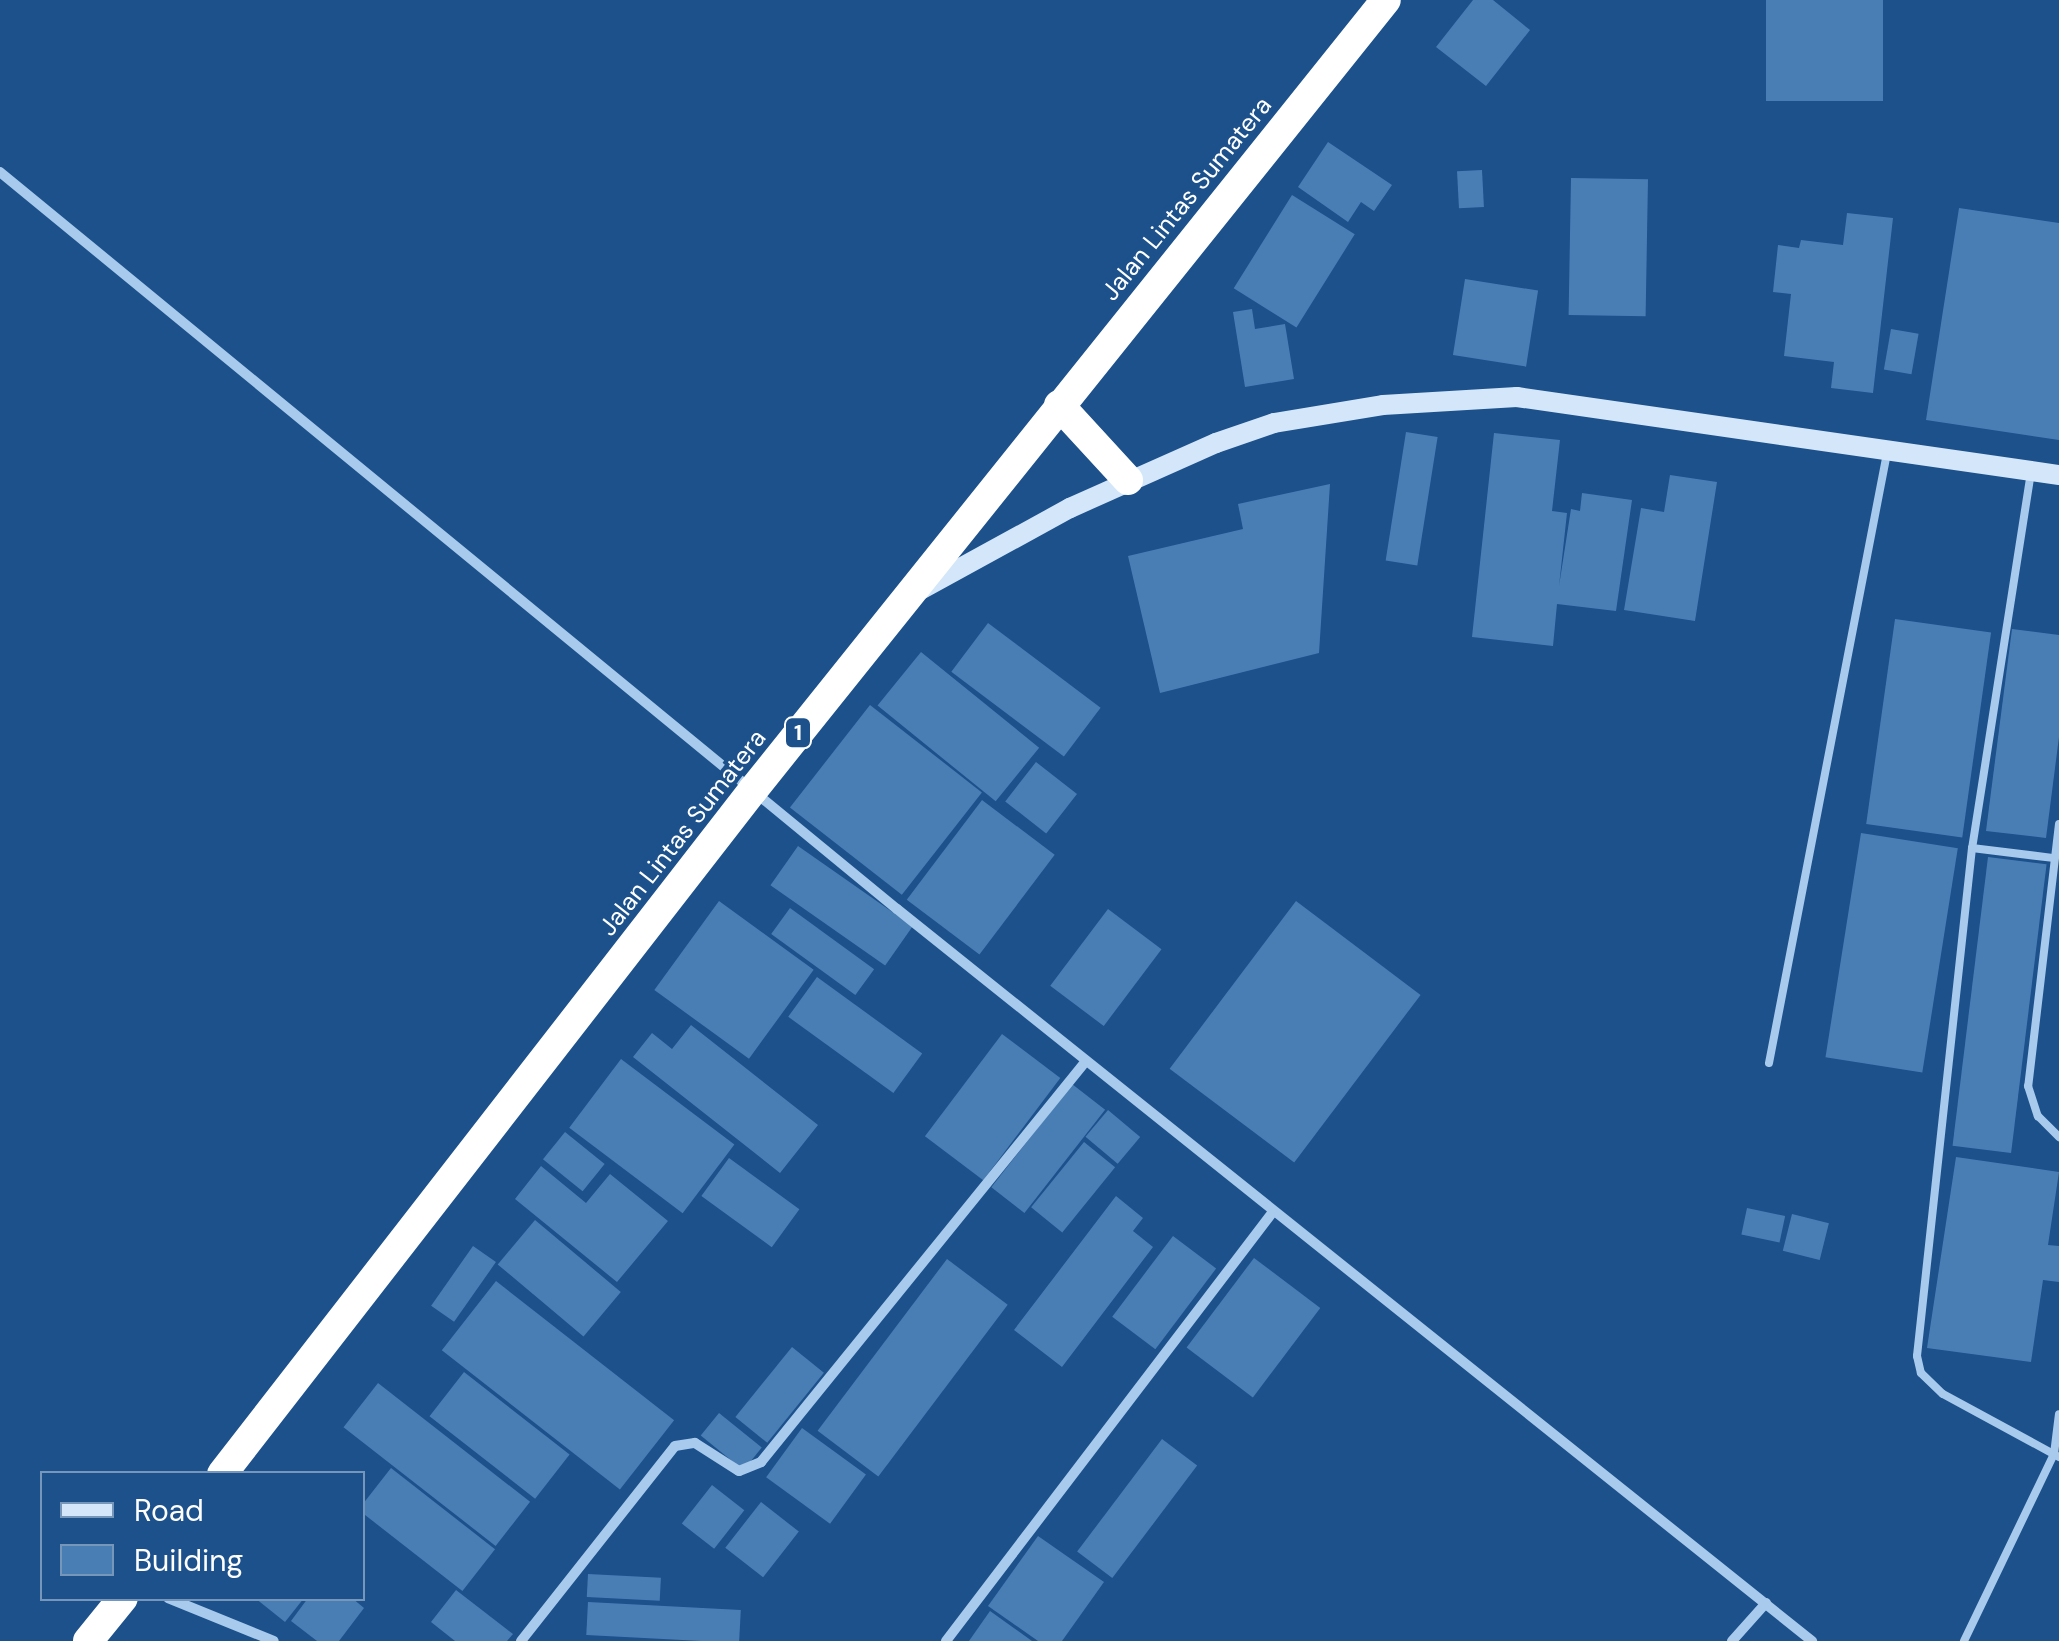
<!DOCTYPE html>
<style>
body{margin:0}
#map{position:relative;width:2059px;height:1641px;overflow:hidden;background:#1c518c;font-family:"DM Sans",sans-serif}
div>[style]{position:absolute}
.building>*{inset:0;background:#497eb5;transform-origin:0 0}
.lane>*{height:8px;margin:-4px;padding:0 4px;transform-origin:4px;border-radius:4px;background:#a8caed}
.street>*{height:10px;margin:-5px;padding:0 5px;transform-origin:5px;border-radius:5px;background:#a8caed}
.secondary>*{height:20px;margin:-10px;padding:0 10px;transform-origin:10px;border-radius:10px;background:#d4e6f9}
.highway>*{height:30px;margin:-15px;padding:0 15px;transform-origin:15px;border-radius:15px;background:#fff}
span{translate:-50% -50%;white-space:nowrap;text-align:center;line-height:1.15;-webkit-text-stroke:8px #1c518c;paint-order:stroke}
.shield-label span{padding:2px 8px;background:#1c518c;border:2px solid;border-radius:8px;-webkit-text-stroke-width:0}
.shield-label{font-size:22px;color:#fff;font-weight:700}
.street-label{font-size:25px;color:#fff}
.legend{position:absolute;left:40px;top:1471px;width:325px;height:130px;box-sizing:border-box;background:#1c518c;border:2px solid #7797ba;margin:0;padding:12px 18px;list-style:none;font-size:30px;color:#fff}
.legend li{display:flex;align-items:center;gap:20px;height:50px}
.legend b{width:50px;border:2px solid #7797ba}
</style>
<div id="map">
<div class="building">
<div style="clip-path:polygon(1473px 0,1493px 0,1530px 30px,1486px 86px,1436px 47px)"></div>
<div style="left:1766px;top:0;width:117px;height:101px"></div>
<div style="clip-path:polygon(1328px 142px,1392px 185px,1374px 211px,1361px 202px,1348px 222px,1298px 187px)"></div>
<div style="left:1482px;top:170px;width:37px;height:25px;rotate:87deg"></div>
<div style="left:1571px;top:178px;width:77px;height:137px;rotate:1deg"></div>
<div style="left:1292px;top:195px;width:74px;height:110px;rotate:32deg"></div>
<div style="clip-path:polygon(1959px 208px,2059px 223px,2059px 440px,1926px 420px)"></div>
<div style="clip-path:polygon(1847px 213px,1893px 218px,1873px 393px,1831px 388px,1834px 362px,1784px 356px,1791px 294px,1773px 292px,1778px 245px,1799px 248px,1801px 240px,1843px 245px)"></div>
<div style="left:1465px;top:279px;width:74px;height:77px;rotate:9deg"></div>
<div style="clip-path:polygon(1252px 309px,1255px 329px,1285px 324px,1294px 379px,1245px 387px,1233px 312px)"></div>
<div style="left:1891px;top:329px;width:28px;height:41px;rotate:10deg"></div>
<div style="left:1406px;top:432px;width:32px;height:130px;rotate:9deg"></div>
<div style="clip-path:polygon(1494px 433px,1560px 440px,1552px 511px,1567px 513px,1559px 586px,1571px 509px,1580px 511px,1582px 493px,1632px 500px,1616px 611px,1557px 604px,1553px 646px,1472px 637px)"></div>
<div style="clip-path:polygon(1670px 475px,1717px 482px,1695px 621px,1624px 610px,1641px 508px,1664px 512px)"></div>
<div style="clip-path:polygon(1330px 484px,1319px 653px,1160px 693px,1128px 556px,1243px 529px,1238px 504px)"></div>
<div style="left:1895px;top:619px;width:97px;height:207px;rotate:8deg"></div>
<div style="left:988px;top:623px;width:141px;height:61px;rotate:37deg"></div>
<div style="clip-path:polygon(2012px 629px,2059px 635px,2059px 737px,2046px 838px,1986px 831px)"></div>
<div style="left:921px;top:652px;width:152px;height:69px;rotate:39deg"></div>
<div style="left:870px;top:705px;width:142px;height:130px;rotate:38deg"></div>
<div style="left:1036px;top:762px;width:52px;height:50px;rotate:38deg"></div>
<div style="left:982px;top:800px;width:91px;height:125px;rotate:37deg"></div>
<div style="left:1861px;top:833px;width:98px;height:227px;rotate:9deg"></div>
<div style="left:798px;top:846px;width:140px;height:48px;rotate:35deg"></div>
<div style="left:1988px;top:857px;width:59px;height:291px;rotate:7deg"></div>
<div style="left:719px;top:901px;width:117px;height:110px;rotate:36deg"></div>
<div style="left:1296px;top:901px;width:156px;height:210px;rotate:37deg"></div>
<div style="left:790px;top:908px;width:104px;height:32px;rotate:36deg"></div>
<div style="left:1108px;top:909px;width:67px;height:96px;rotate:37deg"></div>
<div style="left:817px;top:977px;width:130px;height:49px;rotate:36deg"></div>
<div style="clip-path:polygon(691px 1025px,818px 1125px,780px 1173px,633px 1057px,652px 1033px,672px 1049px)"></div>
<div style="left:1002px;top:1034px;width:73px;height:128px;rotate:37deg"></div>
<div style="left:621px;top:1059px;width:142px;height:86px;rotate:37deg"></div>
<div style="left:1072px;top:1084px;width:42px;height:131px;rotate:38deg"></div>
<div style="left:1108px;top:1110px;width:42px;height:35px;rotate:40deg"></div>
<div style="left:565px;top:1132px;width:51px;height:35px;rotate:39deg"></div>
<div style="left:1084px;top:1142px;width:40px;height:84px;rotate:39deg"></div>
<div style="clip-path:polygon(1956px 1157px,2059px 1172px,2048px 1245px,2059px 1246px,2059px 1282px,2043px 1280px,2031px 1362px,1927px 1348px)"></div>
<div style="left:729px;top:1158px;width:87px;height:47px;rotate:36deg"></div>
<div style="clip-path:polygon(541px 1166px,586px 1203px,610px 1174px,668px 1221px,617px 1282px,515px 1199px)"></div>
<div style="clip-path:polygon(1116px 1196px,1143px 1218px,1133px 1231px,1153px 1247px,1062px 1367px,1014px 1330px)"></div>
<div style="left:1747px;top:1208px;width:39px;height:27px;rotate:12deg"></div>
<div style="left:1792px;top:1214px;width:38px;height:38px;rotate:14deg"></div>
<div style="left:535px;top:1220px;width:112px;height:58px;rotate:40deg"></div>
<div style="left:1173px;top:1236px;width:54px;height:101px;rotate:37deg"></div>
<div style="left:473px;top:1246px;width:28px;height:73px;rotate:35deg"></div>
<div style="left:1254px;top:1258px;width:83px;height:112px;rotate:37deg"></div>
<div style="left:947px;top:1259px;width:76px;height:215px;rotate:37deg"></div>
<div style="left:496px;top:1281px;width:226px;height:88px;rotate:38deg"></div>
<div style="left:792px;top:1347px;width:41px;height:90px;rotate:39deg"></div>
<div style="left:464px;top:1372px;width:134px;height:56px;rotate:38deg"></div>
<div style="left:378px;top:1383px;width:193px;height:56px;rotate:38deg"></div>
<div style="left:719px;top:1413px;width:55px;height:29px;rotate:39deg"></div>
<div style="left:802px;top:1428px;width:79px;height:61px;rotate:36deg"></div>
<div style="left:1162px;top:1439px;width:44px;height:141px;rotate:37deg"></div>
<div style="left:391px;top:1468px;width:132px;height:53px;rotate:38deg"></div>
<div style="left:712px;top:1485px;width:41px;height:49px;rotate:38deg"></div>
<div style="left:761px;top:1502px;width:48px;height:58px;rotate:38deg"></div>
<div style="clip-path:polygon(1038px 1536px,1104px 1582px,1062px 1641px,1038px 1641px,988px 1606px)"></div>
<div style="left:588px;top:1574px;width:73px;height:23px;rotate:3deg"></div>
<div style="clip-path:polygon(456px 1590px,513px 1634px,507px 1641px,455px 1641px,431px 1622px)"></div>
<div style="clip-path:polygon(255px 1598px,304px 1598px,285px 1622px)"></div>
<div style="clip-path:polygon(308px 1598px,352px 1598px,364px 1608px,339px 1641px,317px 1641px,291px 1621px)"></div>
<div style="left:588px;top:1602px;width:153px;height:33px;rotate:3deg"></div>
<div style="clip-path:polygon(990px 1611px,1032px 1641px,969px 1641px)"></div>
</div>
<div class="lane">
<div style="left:2031px;top:472px;width:381px;rotate:98.9deg"></div>
<div style="left:1972px;top:848px;width:511px;rotate:96.18deg"></div>
<div style="left:1917px;top:1356px;width:17px;rotate:77deg"></div>
<div style="left:1921px;top:1373px;width:30px;rotate:44deg"></div>
<div style="left:1943px;top:1394px;width:132px;rotate:28.5deg"></div>
<div style="left:2059px;top:824px;width:264px;rotate:96.7deg"></div>
<div style="left:2028px;top:1086px;width:32px;rotate:72deg"></div>
<div style="left:2038px;top:1116px;width:30px;rotate:45deg"></div>
<div style="left:1972px;top:848px;width:83px;rotate:7deg"></div>
<div style="left:1769px;top:1063px;width:621px;rotate:-79.05deg"></div>
<div style="left:1964px;top:1641px;width:208px;rotate:-64.3deg"></div>
<div style="left:2054px;top:1454px;width:40px;rotate:-82.9deg"></div>
</div>
<div class="street">
<div style="left:0;top:172px;width:1161px;rotate:39.41deg"></div>
<div style="left:897px;top:909px;width:1172px;rotate:38.66deg"></div>
<div style="left:168px;top:1598px;width:114px;rotate:22.1deg"></div>
<div style="left:521px;top:1641px;width:248px;rotate:-51.7deg"></div>
<div style="left:675px;top:1446px;width:20px;rotate:-9deg"></div>
<div style="left:695px;top:1443px;width:52px;rotate:32.5deg"></div>
<div style="left:739px;top:1471px;width:24px;rotate:-22deg"></div>
<div style="left:761px;top:1462px;width:516px;rotate:-50.98deg"></div>
<div style="left:946px;top:1641px;width:538px;rotate:-52.7deg"></div>
<div style="left:1732px;top:1641px;width:51px;rotate:-48.2deg"></div>
</div>
<div class="secondary">
<div style="left:922px;top:589px;width:169px;rotate:-28.7deg"></div>
<div style="left:1070px;top:508px;width:160px;rotate:-24deg"></div>
<div style="left:1216px;top:443px;width:61px;rotate:-19deg"></div>
<div style="left:1274px;top:423px;width:110px;rotate:-9.4deg"></div>
<div style="left:1383px;top:405px;width:134px;rotate:-3.4deg"></div>
<div style="left:1517px;top:397px;width:548px;rotate:8.19deg"></div>
</div>
<div class="highway">
<div style="left:1059px;top:405px;width:102px;rotate:47.4deg"></div>
<div style="left:222px;top:1474px;width:866px;rotate:-52.18deg"></div>
<div style="left:753px;top:790px;width:1012px;rotate:-51.3deg"></div>
<div style="left:88px;top:1641px;width:55px;rotate:-50.9deg"></div>
</div>
<div class="shield-label">
<span style="left:798px;top:733px">1</span>
</div>
<div class="street-label">
<span style="left:1187px;top:199px;rotate:-51deg">Jalan Lintas Sumatera</span>
<span style="left:683px;top:833px;rotate:-52deg">Jalan Lintas Sumatera</span>
</div>
<ul class="legend">
<li><b style="height:12px;background:#d4e6f9"></b>Road</li>
<li><b style="height:28px;background:#497eb5"></b>Building</li>
</ul>
</div>
